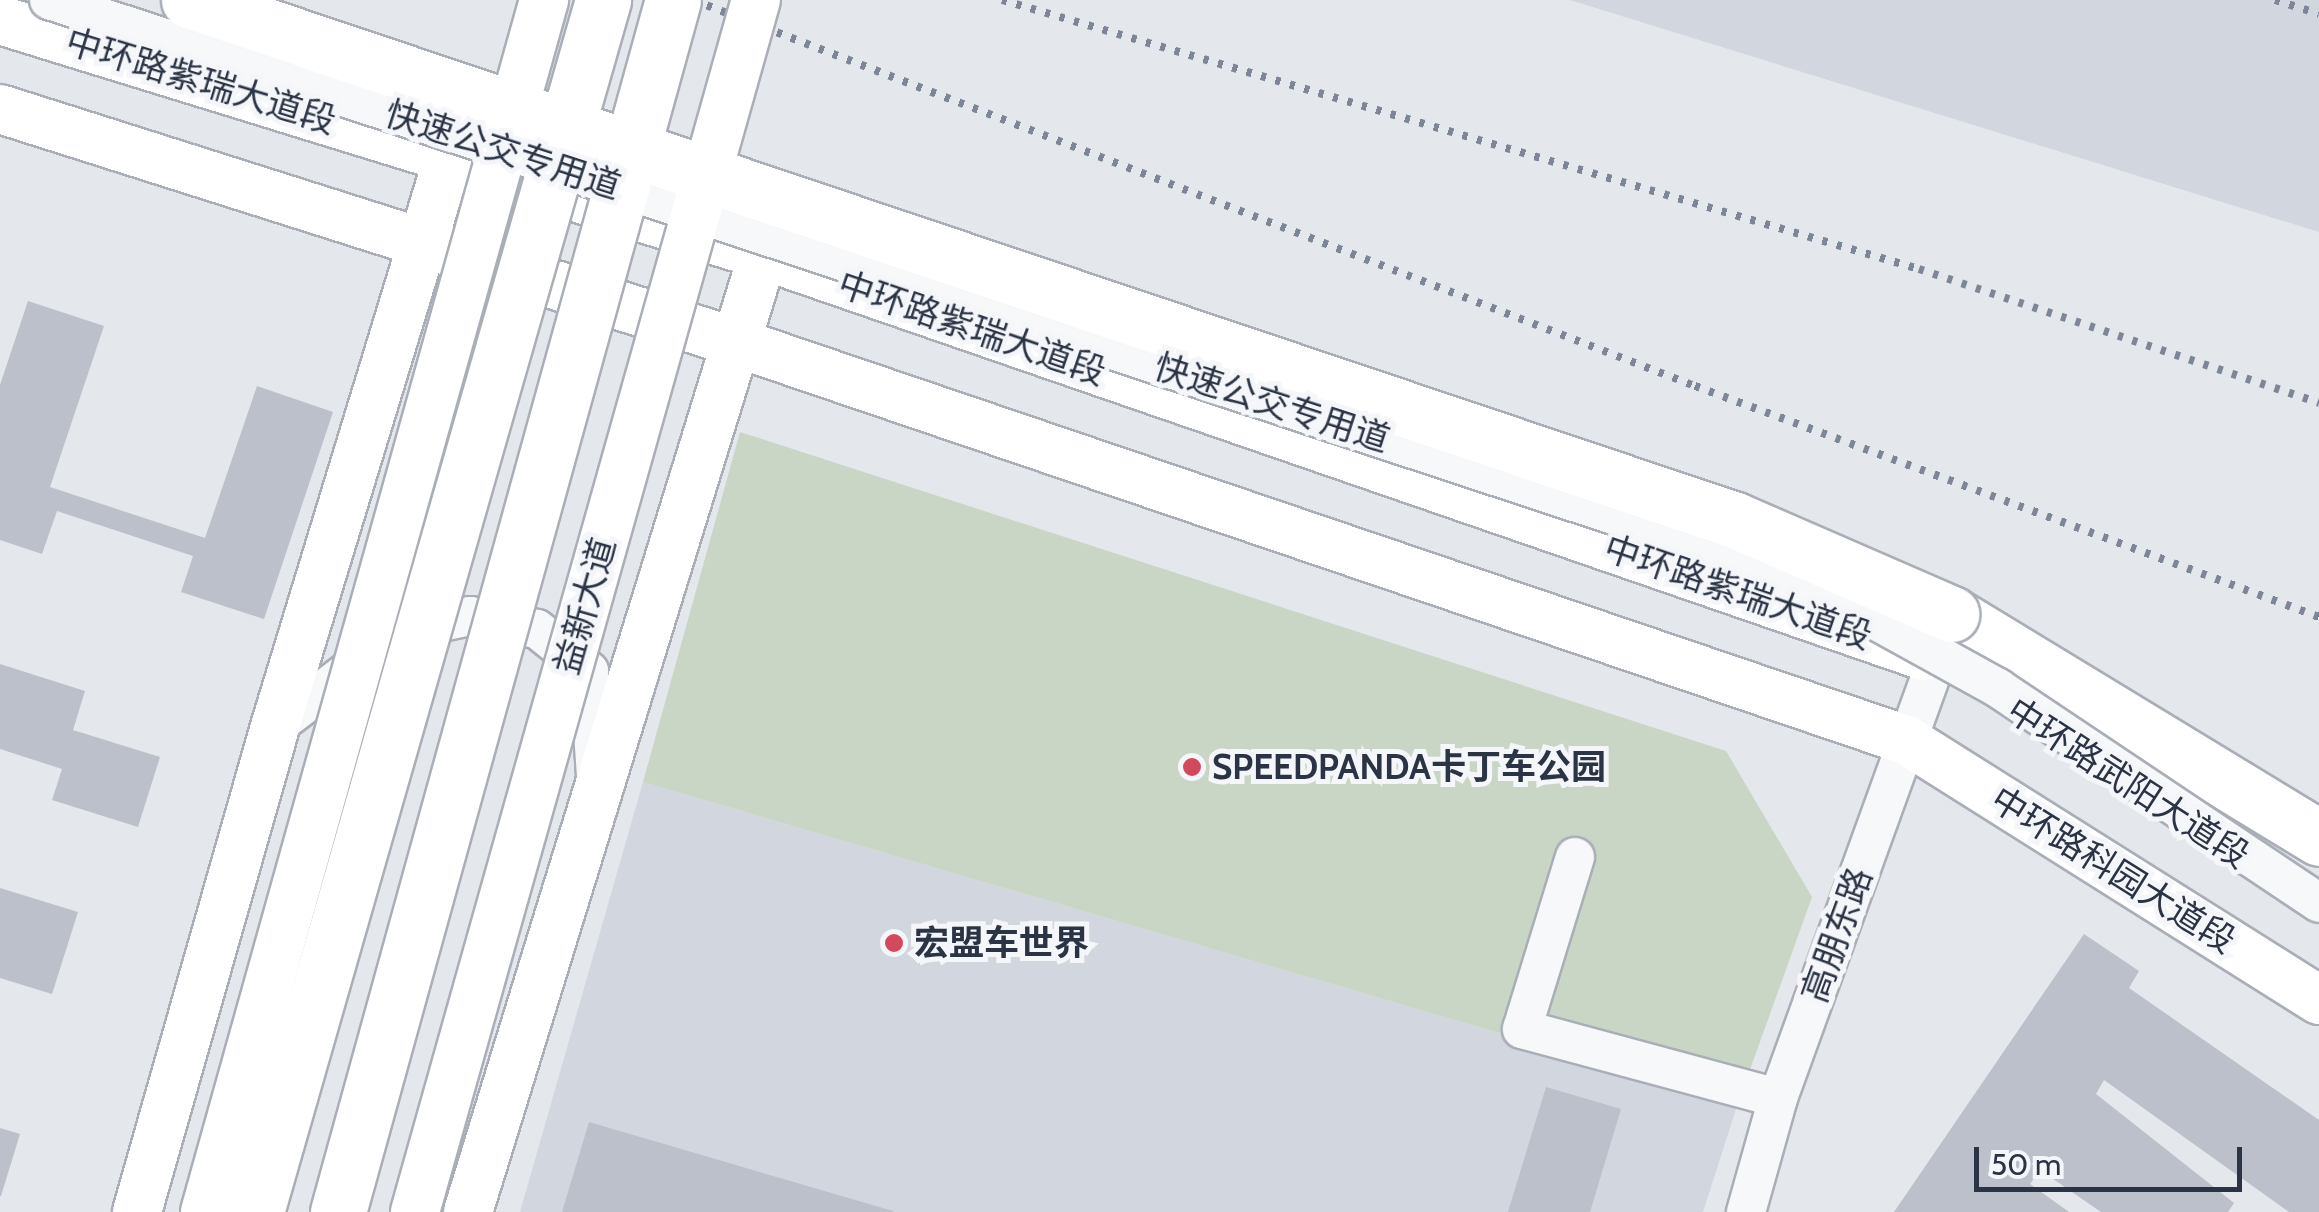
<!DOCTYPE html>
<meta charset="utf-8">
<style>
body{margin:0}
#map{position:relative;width:2319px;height:1212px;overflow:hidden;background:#e4e7ec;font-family:Cabin,"Noto Sans SC",sans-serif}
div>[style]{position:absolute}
.built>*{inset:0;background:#d2d6de}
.green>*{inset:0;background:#c9d6c5}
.building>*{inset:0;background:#bbc0ca}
.roads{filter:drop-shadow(2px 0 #a9aeb7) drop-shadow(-2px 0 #a9aeb7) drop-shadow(0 2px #a9aeb7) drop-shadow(0 -2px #a9aeb7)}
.minor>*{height:38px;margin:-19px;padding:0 19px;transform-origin:19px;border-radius:19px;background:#f7f8fa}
.major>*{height:48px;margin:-24px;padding:0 24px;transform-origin:24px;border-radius:24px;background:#fff}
.highway>*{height:55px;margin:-27.5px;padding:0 27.5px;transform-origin:27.5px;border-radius:27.5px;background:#fff}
.rail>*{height:8px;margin-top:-4px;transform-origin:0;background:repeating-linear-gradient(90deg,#7d8696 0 5px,transparent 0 15px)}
.bridges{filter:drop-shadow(2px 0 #a9aeb7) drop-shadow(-2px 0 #a9aeb7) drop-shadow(0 2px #a9aeb7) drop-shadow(0 -2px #a9aeb7)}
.minor-bridge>*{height:38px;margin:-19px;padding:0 19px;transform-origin:19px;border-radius:19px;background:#f7f8fa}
.major-bridge>*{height:48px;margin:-24px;padding:0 24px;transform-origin:24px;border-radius:24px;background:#fff}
.highway-bridge>*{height:55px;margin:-27.5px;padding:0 27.5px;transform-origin:27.5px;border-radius:27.5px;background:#fff}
.dots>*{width:28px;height:28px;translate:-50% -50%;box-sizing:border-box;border:5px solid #f4f6f9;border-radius:50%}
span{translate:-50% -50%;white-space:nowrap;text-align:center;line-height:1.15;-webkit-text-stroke:10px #f4f6f9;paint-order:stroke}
.street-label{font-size:35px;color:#2b3445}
.poi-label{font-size:35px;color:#2b3445;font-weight:700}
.left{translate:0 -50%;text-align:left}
.scale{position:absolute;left:1974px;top:1147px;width:268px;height:45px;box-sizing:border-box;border:5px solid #2b3445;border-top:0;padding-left:12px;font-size:30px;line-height:35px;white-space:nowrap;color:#2b3445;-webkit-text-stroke:8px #f4f6f9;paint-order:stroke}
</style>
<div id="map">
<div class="built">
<div style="clip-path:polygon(1570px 0,2319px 0,2319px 232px)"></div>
<div style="clip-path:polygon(643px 782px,1738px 1103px,1703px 1212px,520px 1212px)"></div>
</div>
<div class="green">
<div style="clip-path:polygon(740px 432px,1726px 751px,1812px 897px,1738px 1103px,643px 782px)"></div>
</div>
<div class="building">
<div style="clip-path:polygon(28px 301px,104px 326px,50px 487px,205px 538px,257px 386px,333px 412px,264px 619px,181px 592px,193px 556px,57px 511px,42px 554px,0 540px,0 385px)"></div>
<div style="clip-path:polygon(0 664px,85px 691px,73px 730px,160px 757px,138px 827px,52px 800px,62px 769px,0 749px)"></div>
<div style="clip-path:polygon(0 888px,78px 912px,52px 994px,0 978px)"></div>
<div style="clip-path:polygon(2084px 934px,2139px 971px,2129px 988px,2319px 1120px,2319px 1212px,2289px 1212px,2104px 1080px,2096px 1094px,2234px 1203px,2228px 1212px,2101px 1212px,2040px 1170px,2030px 1184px,2069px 1212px,1894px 1212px)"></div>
<div style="clip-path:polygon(1546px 1087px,1621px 1109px,1590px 1212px,1508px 1212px)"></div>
<div style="clip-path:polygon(589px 1122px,893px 1211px,893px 1212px,562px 1212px)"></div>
<div style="clip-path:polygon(0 1128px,20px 1134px,1px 1196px,0 1196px)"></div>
</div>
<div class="roads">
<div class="minor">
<div style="left:275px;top:727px;width:158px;rotate:-37.5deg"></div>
<div style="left:400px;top:631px;width:72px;rotate:-12.1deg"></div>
<div style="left:470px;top:616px;width:68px;rotate:11deg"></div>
<div style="left:537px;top:629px;width:67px;rotate:38.9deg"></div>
<div style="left:589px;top:671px;width:106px;rotate:86.2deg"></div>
<div style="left:1575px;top:857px;width:180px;rotate:107.1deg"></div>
<div style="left:1522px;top:1029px;width:265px;rotate:15.1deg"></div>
<div style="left:1746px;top:1212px;width:118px;rotate:-74.3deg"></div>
<div style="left:1778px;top:1098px;width:465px;rotate:-70.1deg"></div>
</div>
<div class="major">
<div style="left:0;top:20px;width:798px;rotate:17.12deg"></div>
<div style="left:763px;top:255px;width:1228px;rotate:19.05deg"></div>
<div style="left:0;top:109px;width:771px;rotate:17.59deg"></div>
<div style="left:735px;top:342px;width:1237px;rotate:18.77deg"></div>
<div style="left:1906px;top:740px;width:488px;rotate:32.2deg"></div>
<div style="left:137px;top:1212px;width:504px;rotate:-74.12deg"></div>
<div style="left:275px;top:727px;width:597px;rotate:-73.05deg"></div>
<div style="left:468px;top:1212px;width:1001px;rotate:-72.87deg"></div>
</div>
<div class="highway">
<div style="left:1951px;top:614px;width:431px;rotate:31.3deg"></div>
</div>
</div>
<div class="rail">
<div style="left:693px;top:0;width:1074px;rotate:21.07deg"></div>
<div style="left:1695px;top:386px;width:665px;rotate:20.31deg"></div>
<div style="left:1002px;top:0;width:956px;rotate:16.35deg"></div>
<div style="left:1919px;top:269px;width:422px;rotate:18.5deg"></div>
<div style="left:2275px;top:0;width:46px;rotate:17.7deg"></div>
</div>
<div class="bridges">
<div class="minor-bridge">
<div style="left:49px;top:0;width:1698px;rotate:18.22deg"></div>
<div style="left:1662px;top:531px;width:231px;rotate:22.7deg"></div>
<div style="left:1875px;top:620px;width:141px;rotate:28.9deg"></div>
<div style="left:1998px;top:688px;width:386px;rotate:33.8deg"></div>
</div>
<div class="major-bridge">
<div style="left:205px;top:1212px;width:1259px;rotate:-74.37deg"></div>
<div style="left:415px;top:1212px;width:1259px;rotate:-74.29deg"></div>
</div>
<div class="highway-bridge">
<div style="left:189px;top:0;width:1631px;rotate:18.59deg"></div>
<div style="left:1735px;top:520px;width:236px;rotate:23.5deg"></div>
<div style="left:256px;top:1212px;width:1261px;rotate:-74.02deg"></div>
<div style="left:338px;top:1212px;width:1257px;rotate:-74.55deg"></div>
</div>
</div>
<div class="dots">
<div style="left:1192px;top:767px;background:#d1495b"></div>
<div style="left:894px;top:943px;background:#d1495b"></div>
</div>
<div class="street-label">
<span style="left:201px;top:81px;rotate:17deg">中环路紫瑞大道段</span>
<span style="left:503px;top:150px;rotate:18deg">快速公交专用道</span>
<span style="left:972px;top:328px;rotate:19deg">中环路紫瑞大道段</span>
<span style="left:1272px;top:403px;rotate:18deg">快速公交专用道</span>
<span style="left:1738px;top:592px;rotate:19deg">中环路紫瑞大道段</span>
<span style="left:585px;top:606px;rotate:-74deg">益新大道</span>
<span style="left:2128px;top:783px;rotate:33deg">中环路武阳大道段</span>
<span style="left:2113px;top:870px;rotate:32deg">中环路科园大道段</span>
<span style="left:1837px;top:935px;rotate:-70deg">高朋东路</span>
</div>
<div class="poi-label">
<span class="left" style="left:1212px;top:767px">SPEEDPANDA卡丁车公园</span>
<span class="left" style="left:914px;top:943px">宏盟车世界</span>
</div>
<div class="scale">50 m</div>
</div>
